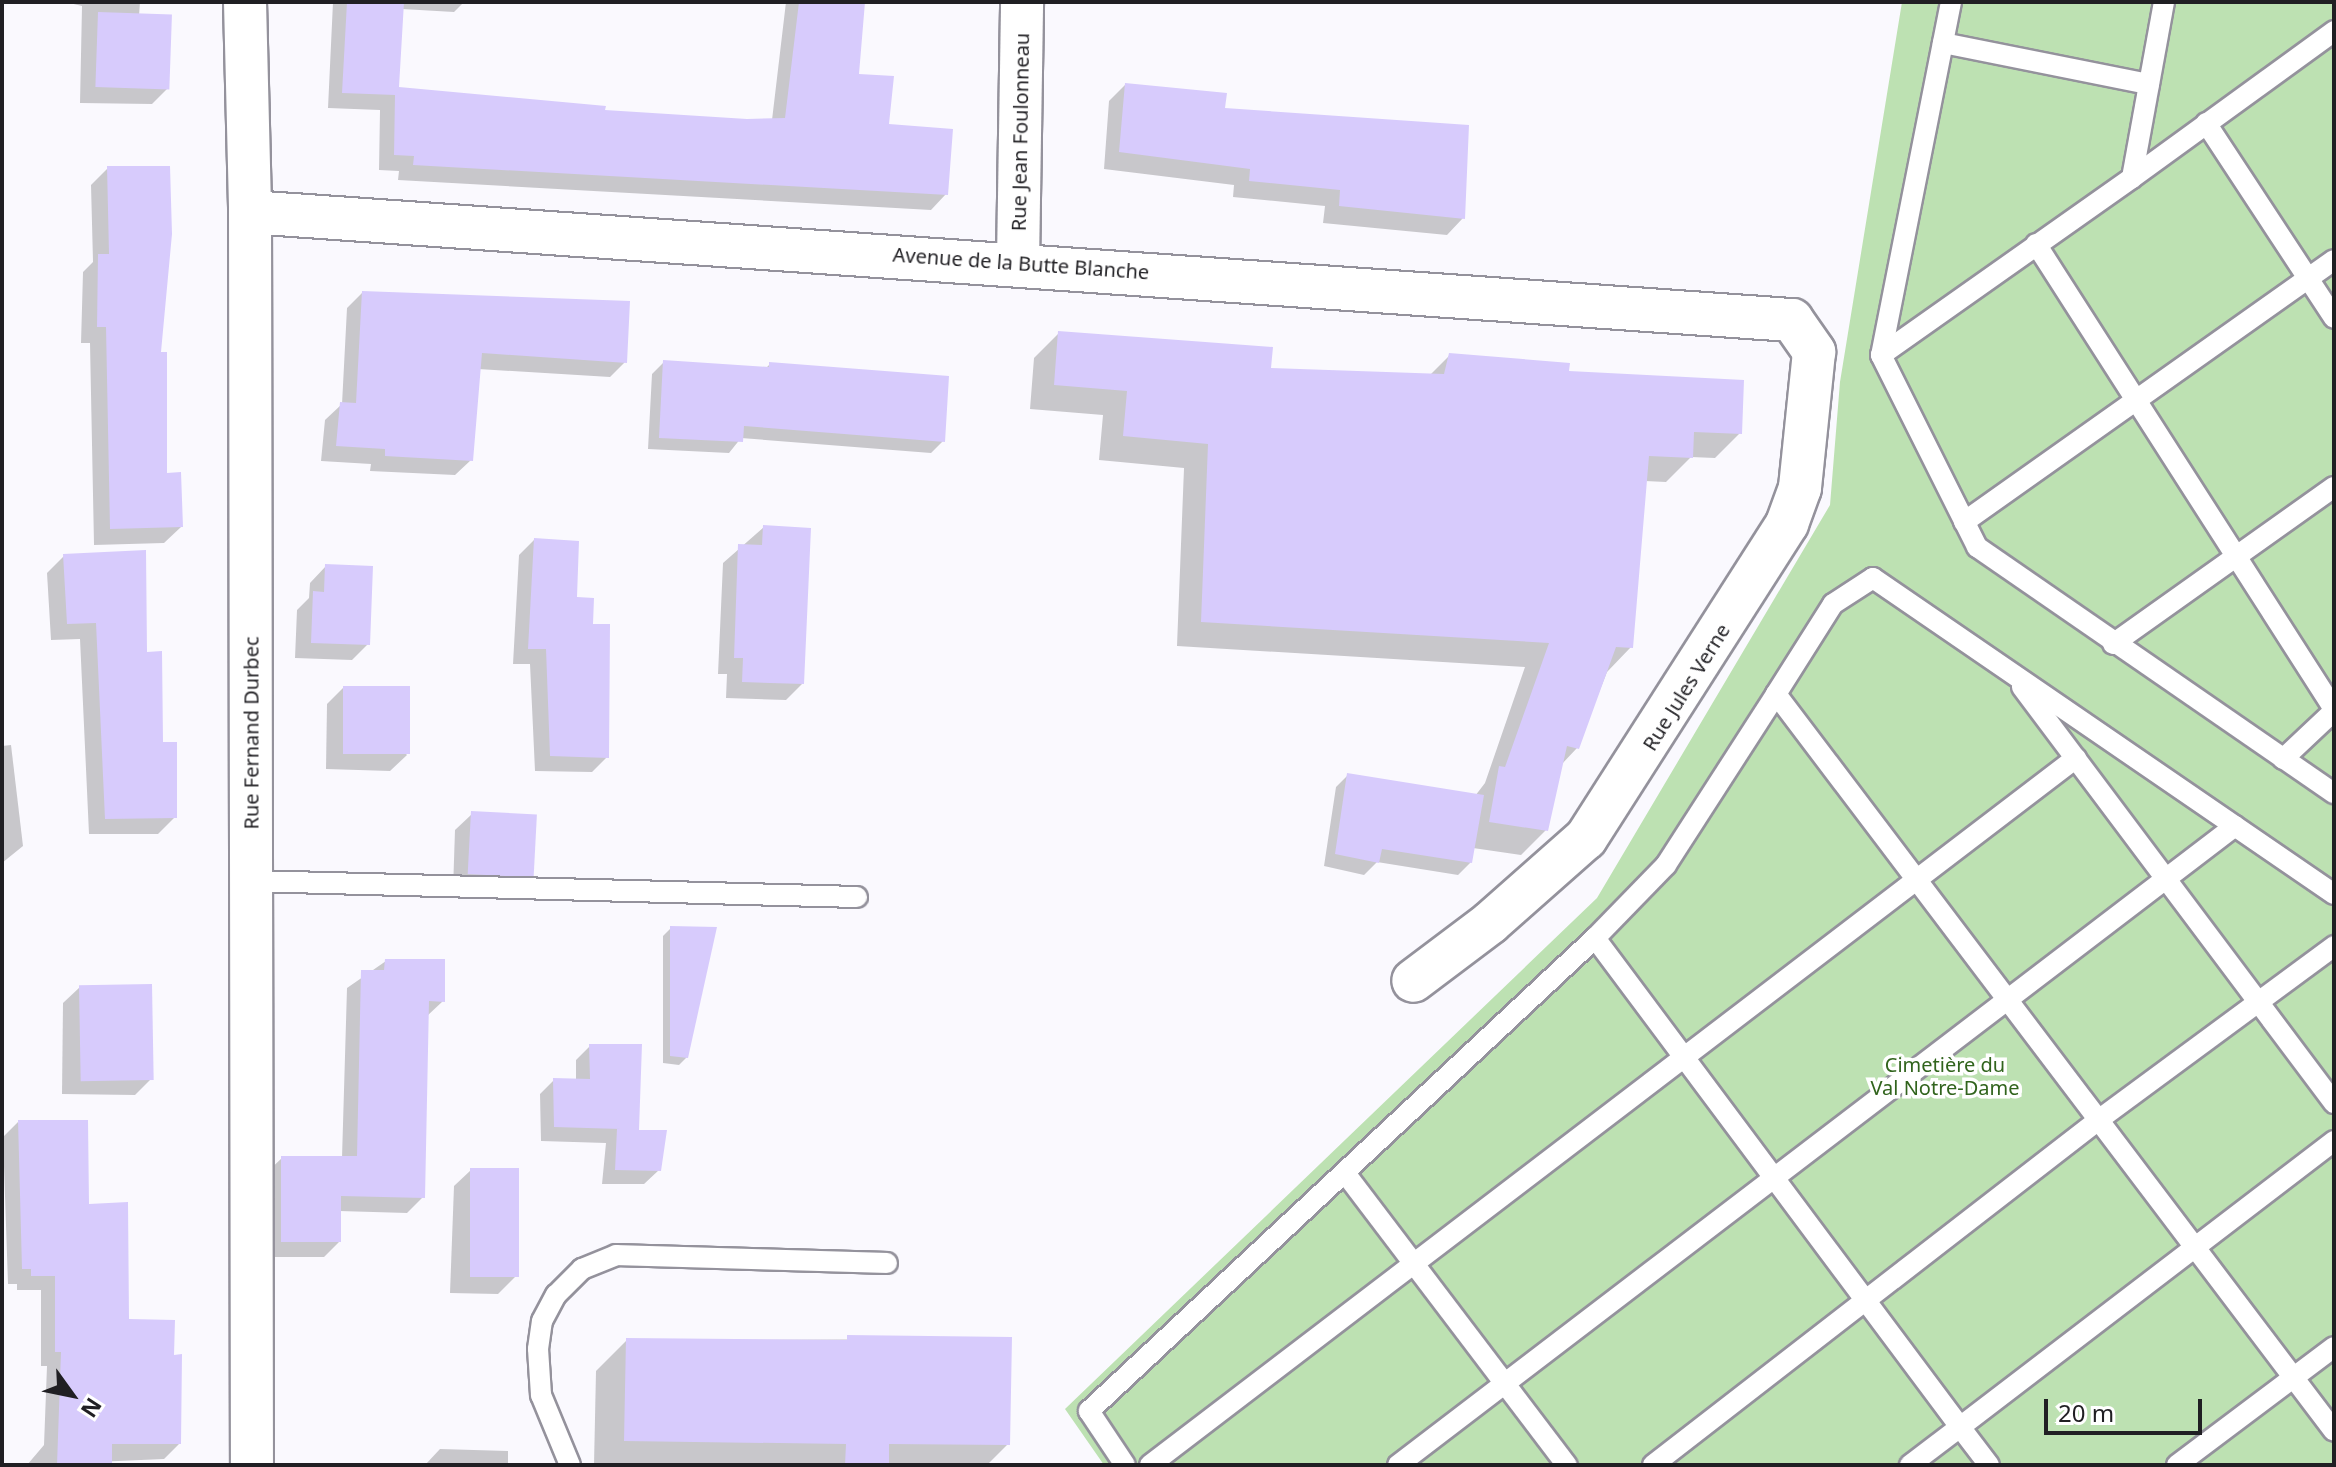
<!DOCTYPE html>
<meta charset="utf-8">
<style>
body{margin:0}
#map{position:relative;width:2336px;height:1467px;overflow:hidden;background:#faf9fe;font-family:"Noto Sans",sans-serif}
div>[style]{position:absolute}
.green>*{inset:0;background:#bde1b2}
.shadow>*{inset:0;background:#0003}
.building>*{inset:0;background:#d7cbfc;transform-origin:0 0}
.roads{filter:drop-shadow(2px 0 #94929c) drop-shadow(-2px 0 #94929c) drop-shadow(0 2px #94929c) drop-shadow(0 -2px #94929c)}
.lane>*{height:20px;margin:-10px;padding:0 10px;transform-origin:10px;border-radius:10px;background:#fff}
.street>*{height:42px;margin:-21px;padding:0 21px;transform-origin:21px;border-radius:21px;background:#fff}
span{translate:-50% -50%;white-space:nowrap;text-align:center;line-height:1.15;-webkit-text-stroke:7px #fff;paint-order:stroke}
.street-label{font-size:20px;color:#201f23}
.park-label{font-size:20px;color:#31641d}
.frame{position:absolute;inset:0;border:4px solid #201f23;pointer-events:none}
.north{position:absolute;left:32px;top:1355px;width:80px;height:80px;-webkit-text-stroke:6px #fff;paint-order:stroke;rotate:123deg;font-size:22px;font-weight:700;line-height:32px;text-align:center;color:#201f23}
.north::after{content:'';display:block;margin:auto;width:28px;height:36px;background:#201f23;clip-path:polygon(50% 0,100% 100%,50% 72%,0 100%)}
.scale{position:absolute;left:2044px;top:1399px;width:158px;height:36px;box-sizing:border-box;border:4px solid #201f23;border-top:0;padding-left:10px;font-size:24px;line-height:28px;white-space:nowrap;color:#201f23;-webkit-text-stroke:6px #fff;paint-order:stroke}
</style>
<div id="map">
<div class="green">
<div style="clip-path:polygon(1902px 2px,2334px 2px,2334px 1465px,1104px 1465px,1065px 1409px,1597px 898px,1830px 505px,1840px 382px)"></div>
</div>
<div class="shadow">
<div style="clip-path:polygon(65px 2px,140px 2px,139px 16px,168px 88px,152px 104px,80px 103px,82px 6px)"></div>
<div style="clip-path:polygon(333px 2px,464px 2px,454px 12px,402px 9px,397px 89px,603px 112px,747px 121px,772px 120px,786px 2px,898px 2px,863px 3px,857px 76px,887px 126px,946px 194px,931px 210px,398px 180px,399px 171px,379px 170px,380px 110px,328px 108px)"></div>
<div style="clip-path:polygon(1125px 85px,1223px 110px,1463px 218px,1447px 235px,1323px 223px,1325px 206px,1233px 197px,1234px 185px,1104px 169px,1109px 101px)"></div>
<div style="clip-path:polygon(108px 168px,159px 354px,165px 475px,181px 527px,164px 543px,94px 545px,90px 343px,81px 343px,83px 272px,93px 262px,91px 185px)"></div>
<div style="clip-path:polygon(362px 293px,625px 362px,610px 377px,478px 369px,471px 460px,455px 475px,370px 471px,371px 464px,321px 461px,325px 420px,342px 404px,347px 308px)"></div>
<div style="clip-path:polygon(1059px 333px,1269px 369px,1429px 376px,1450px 355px,1567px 372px,1740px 433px,1715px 458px,1691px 457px,1666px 482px,1645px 481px,1631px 647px,1607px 672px,1577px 748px,1561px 765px,1546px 830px,1521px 855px,1473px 848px,1471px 862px,1458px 875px,1377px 862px,1364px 875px,1324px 866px,1336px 787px,1348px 775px,1475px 796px,1485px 783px,1525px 667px,1177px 646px,1184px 468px,1099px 460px,1103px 415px,1030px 409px,1034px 358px)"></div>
<div style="clip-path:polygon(664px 362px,765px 369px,770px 364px,943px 441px,931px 453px,741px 438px,729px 453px,648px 449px,652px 374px)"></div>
<div style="clip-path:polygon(764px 527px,802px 684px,786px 700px,726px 698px,727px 674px,718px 674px,723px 563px)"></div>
<div style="clip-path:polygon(534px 540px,591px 626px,607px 757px,592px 772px,535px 771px,530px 664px,513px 664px,519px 555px)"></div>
<div style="clip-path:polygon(64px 556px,145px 654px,175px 817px,158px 834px,89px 834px,80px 639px,51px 640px,47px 573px)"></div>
<div style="clip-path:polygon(326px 566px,368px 644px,352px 660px,295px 658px,297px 610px,309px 598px,310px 583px)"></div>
<div style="clip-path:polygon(343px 688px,407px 755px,390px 771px,326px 769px,327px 704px)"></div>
<div style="clip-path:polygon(11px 745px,23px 846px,2px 863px,2px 746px)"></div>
<div style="clip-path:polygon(472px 814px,533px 875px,516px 891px,453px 890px,455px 830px)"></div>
<div style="clip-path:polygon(671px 928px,687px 1057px,679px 1065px,663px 1063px,663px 936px)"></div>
<div style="clip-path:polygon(386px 961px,443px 1001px,426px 1017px,423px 1197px,407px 1213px,339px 1211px,339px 1242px,324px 1257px,266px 1257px,266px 1173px,282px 1158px,342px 1158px,347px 988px)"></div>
<div style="clip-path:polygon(80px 987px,151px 1079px,135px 1095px,62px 1094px,63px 1003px)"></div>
<div style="clip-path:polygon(590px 1046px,659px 1170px,644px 1184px,602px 1184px,606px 1143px,541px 1141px,540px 1094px,554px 1080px,576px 1081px,576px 1060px)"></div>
<div style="clip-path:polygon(18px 1122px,87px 1206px,127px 1321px,172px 1357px,179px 1444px,164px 1459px,27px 1465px,44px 1445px,47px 1366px,41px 1366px,41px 1290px,17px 1290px,17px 1284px,8px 1284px,3px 1137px)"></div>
<div style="clip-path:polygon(471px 1170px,515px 1277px,498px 1294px,450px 1293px,454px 1186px)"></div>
<div style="clip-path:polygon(1010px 1339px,1008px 1444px,987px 1465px,594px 1465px,596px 1371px,627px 1340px)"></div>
<div style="clip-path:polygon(440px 1449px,508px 1451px,508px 1465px,425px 1465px)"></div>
</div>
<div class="building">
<div style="clip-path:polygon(347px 2px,404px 2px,399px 87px,606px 106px,605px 110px,747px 119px,785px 118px,799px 2px,865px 2px,859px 74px,894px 76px,889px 124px,953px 129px,948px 195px,413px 165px,414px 156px,394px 155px,395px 95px,342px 93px)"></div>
<div style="left:98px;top:12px;width:74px;height:75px;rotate:2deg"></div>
<div style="clip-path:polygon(1125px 83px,1227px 93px,1225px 108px,1469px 125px,1465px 219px,1339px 206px,1340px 190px,1249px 181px,1250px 169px,1119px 152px)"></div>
<div style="clip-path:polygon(107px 166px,170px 166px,172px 234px,161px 352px,167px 352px,167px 473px,181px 472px,183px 527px,110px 529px,106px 327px,97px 327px,98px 254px,109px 254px)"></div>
<div style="clip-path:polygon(362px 291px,630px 301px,627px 363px,482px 353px,473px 461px,385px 456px,385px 449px,336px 446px,340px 402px,356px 403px)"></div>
<div style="clip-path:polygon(1058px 331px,1273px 347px,1271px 368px,1444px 374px,1449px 353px,1570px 363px,1569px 371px,1744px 380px,1742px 434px,1694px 432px,1693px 458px,1649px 456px,1633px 648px,1616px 647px,1579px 749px,1567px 746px,1548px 831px,1489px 822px,1499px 766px,1505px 767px,1549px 643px,1201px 622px,1208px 444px,1123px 436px,1127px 391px,1054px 385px)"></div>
<div style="clip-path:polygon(663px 360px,769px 367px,769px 362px,949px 376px,945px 442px,744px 426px,743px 442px,659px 438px)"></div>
<div style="clip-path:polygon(763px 525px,811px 528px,804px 684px,742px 682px,743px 658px,734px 658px,738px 544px,762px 545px)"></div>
<div style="clip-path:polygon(534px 538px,579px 541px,577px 597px,594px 598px,593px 624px,610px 624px,609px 758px,550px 756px,546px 649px,528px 649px)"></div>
<div style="clip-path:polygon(146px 550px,147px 652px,162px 651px,163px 742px,177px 742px,177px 818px,105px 819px,96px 623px,67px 624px,63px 554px)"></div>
<div style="clip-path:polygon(325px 564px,373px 566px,370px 645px,311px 643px,313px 591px,324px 592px)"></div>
<div style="left:343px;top:686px;width:67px;height:68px"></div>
<div style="clip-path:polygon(1347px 773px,1484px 795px,1472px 863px,1382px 849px,1379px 863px,1335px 854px)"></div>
<div style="left:471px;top:811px;width:66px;height:63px;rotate:3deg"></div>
<div style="clip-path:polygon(670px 926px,717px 927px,688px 1058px,670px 1056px)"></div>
<div style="clip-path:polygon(385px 959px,445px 959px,445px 1002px,429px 1001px,425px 1198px,341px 1196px,341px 1242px,281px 1242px,281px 1156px,357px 1156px,361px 970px,384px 970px)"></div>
<div style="left:152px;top:984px;width:96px;height:73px;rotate:89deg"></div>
<div style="clip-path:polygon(589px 1044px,642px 1044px,639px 1130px,667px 1130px,661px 1171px,615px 1170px,617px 1129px,621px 1129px,554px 1127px,553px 1078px,590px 1079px)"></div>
<div style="clip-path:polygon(18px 1120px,88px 1120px,89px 1204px,128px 1202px,129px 1319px,175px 1320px,174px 1355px,182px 1354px,181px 1444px,112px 1444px,112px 1465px,57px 1465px,61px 1352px,55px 1352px,55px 1276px,31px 1276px,31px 1269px,22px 1269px)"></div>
<div style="left:470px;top:1168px;width:49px;height:109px"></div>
<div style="clip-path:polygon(847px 1335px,1012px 1337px,1010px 1445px,889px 1444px,889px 1465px,845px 1465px,846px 1444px,624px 1441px,626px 1338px,847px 1340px)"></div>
</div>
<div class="roads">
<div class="lane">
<div style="left:1951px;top:2px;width:360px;rotate:101.2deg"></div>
<div style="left:1881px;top:355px;width:215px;rotate:63.4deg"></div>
<div style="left:1977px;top:547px;width:434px;rotate:34.6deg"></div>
<div style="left:1943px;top:43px;width:210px;rotate:11.3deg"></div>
<div style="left:2206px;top:123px;width:233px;rotate:56.7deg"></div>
<div style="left:2132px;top:178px;width:250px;rotate:-36deg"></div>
<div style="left:2036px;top:244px;width:552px;rotate:57.35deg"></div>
<div style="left:1881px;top:355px;width:307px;rotate:-35.2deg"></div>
<div style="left:2132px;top:178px;width:179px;rotate:-79.7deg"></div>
<div style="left:1964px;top:522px;width:453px;rotate:-35.3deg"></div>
<div style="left:2113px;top:644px;width:271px;rotate:-35.4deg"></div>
<div style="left:2022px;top:687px;width:520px;rotate:53.13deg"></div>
<div style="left:2283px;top:759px;width:70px;rotate:-43.3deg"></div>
<div style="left:251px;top:881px;width:606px;rotate:1.51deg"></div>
<div style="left:2334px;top:894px;width:559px;rotate:-145.57deg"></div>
<div style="left:1873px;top:578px;width:48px;rotate:147deg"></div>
<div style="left:1833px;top:604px;width:107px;rotate:122.3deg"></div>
<div style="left:1776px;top:694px;width:924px;rotate:52.87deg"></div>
<div style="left:1595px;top:938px;width:610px;rotate:53.26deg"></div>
<div style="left:1960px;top:1427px;width:63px;rotate:142.8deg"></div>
<div style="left:1345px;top:1173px;width:367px;rotate:52.8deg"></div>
<div style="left:570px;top:1465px;width:76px;rotate:-112.5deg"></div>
<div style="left:541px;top:1395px;width:46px;rotate:-93.7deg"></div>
<div style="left:538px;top:1349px;width:28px;rotate:-82deg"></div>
<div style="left:542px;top:1321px;width:30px;rotate:-62deg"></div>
<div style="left:556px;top:1295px;width:37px;rotate:-45deg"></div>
<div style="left:582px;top:1269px;width:37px;rotate:-22deg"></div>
<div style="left:616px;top:1255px;width:271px;rotate:1.7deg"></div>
<div style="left:1125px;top:1465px;width:65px;rotate:-123.7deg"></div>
<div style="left:1089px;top:1411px;width:693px;rotate:-43.07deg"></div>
<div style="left:1595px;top:938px;width:102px;rotate:-45.8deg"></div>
<div style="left:1666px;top:865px;width:203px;rotate:-57.2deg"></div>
<div style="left:1150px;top:1465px;width:1165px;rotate:-37.36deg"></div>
<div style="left:1398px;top:1465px;width:1053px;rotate:-37.36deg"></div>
<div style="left:1653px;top:1465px;width:567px;rotate:-37.76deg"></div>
<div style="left:2101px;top:1118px;width:290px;rotate:-36.4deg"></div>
<div style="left:1989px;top:1465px;width:48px;rotate:-127.3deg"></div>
<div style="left:1960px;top:1427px;width:471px;rotate:-37.4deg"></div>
<div style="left:2177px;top:1465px;width:196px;rotate:-36.9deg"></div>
</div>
<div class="street">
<div style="left:245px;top:2px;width:210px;rotate:88.6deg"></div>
<div style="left:250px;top:212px;width:1253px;rotate:89.91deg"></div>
<div style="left:250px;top:212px;width:1546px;rotate:4.01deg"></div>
<div style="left:1792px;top:320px;width:39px;rotate:55deg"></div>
<div style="left:1814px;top:352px;width:137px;rotate:95.9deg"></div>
<div style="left:1800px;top:488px;width:38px;rotate:110deg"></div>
<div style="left:1787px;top:524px;width:373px;rotate:122.6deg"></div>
<div style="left:1586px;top:838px;width:128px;rotate:138.5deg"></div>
<div style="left:1490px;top:923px;width:96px;rotate:143deg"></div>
<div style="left:1018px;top:262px;width:260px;rotate:-89.1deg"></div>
</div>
</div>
<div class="street-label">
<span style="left:1020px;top:132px;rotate:-89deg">Rue Jean Foulonneau</span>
<span style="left:1021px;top:263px;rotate:4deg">Avenue de la Butte Blanche</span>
<span style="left:1686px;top:687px;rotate:-58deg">Rue Jules Verne</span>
<span style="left:251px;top:733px;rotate:-90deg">Rue Fernand Durbec</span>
</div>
<div class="park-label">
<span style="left:1945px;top:1076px">Cimetière du<br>Val Notre-Dame</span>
</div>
<div class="frame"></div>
<div class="north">N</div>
<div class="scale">20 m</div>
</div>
